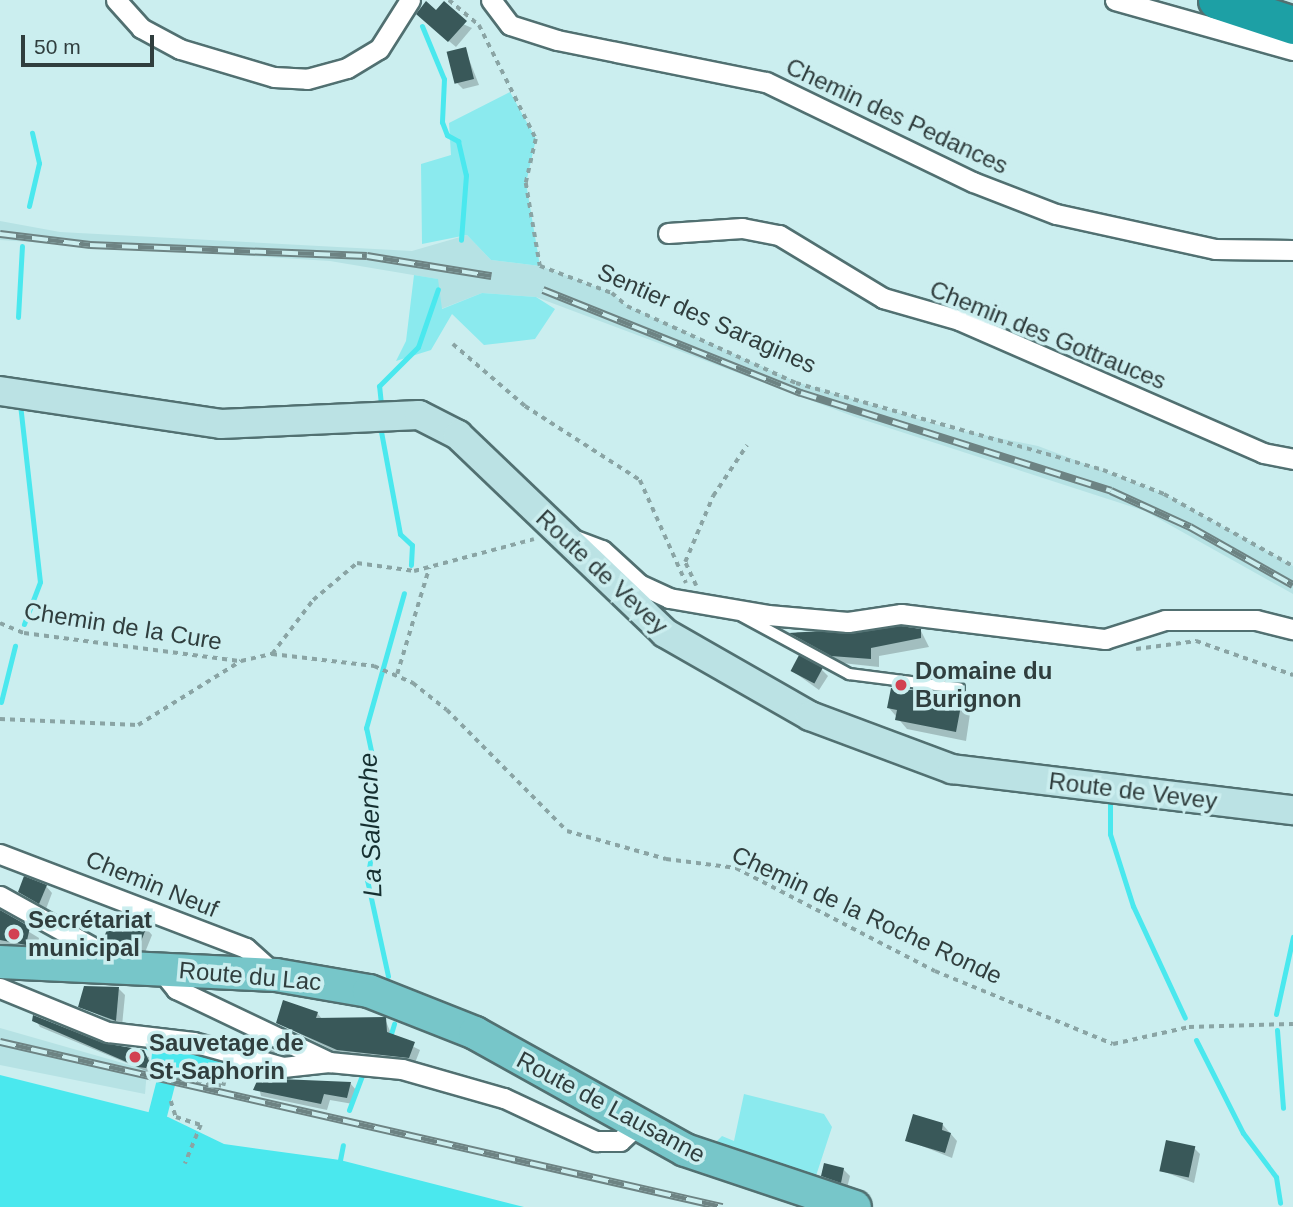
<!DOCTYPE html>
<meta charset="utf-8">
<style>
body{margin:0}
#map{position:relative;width:1293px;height:1207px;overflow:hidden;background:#cbeeef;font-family:Arial,sans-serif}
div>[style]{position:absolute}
.built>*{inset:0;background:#b6e2e4}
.green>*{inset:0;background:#8beaee}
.water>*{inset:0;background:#4ae8ee}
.shadow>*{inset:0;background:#0003}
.stream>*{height:5px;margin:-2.5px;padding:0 2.5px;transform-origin:2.5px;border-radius:2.5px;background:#4ae8ee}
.canal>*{height:19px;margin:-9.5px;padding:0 9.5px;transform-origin:9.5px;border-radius:9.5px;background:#4ae8ee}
.building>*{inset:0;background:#395859;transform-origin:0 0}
.path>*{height:3.5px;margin-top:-1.75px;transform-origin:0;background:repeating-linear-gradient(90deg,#8aa4a4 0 5px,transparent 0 10px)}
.roads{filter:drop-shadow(2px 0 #517071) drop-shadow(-2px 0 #517071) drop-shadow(0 2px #517071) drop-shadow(0 -2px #517071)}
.lane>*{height:10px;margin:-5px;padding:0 5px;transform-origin:5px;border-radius:5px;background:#fff}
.street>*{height:19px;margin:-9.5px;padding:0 9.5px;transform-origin:9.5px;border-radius:9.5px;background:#fff}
.secondary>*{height:28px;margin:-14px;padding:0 14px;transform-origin:14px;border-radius:14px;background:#bbe2e4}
.primary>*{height:32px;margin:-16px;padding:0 16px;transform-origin:16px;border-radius:16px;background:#77c6c9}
.highway>*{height:37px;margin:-18.5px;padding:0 18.5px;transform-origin:18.5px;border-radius:18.5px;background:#1da0a5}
.rail>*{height:8px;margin-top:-4px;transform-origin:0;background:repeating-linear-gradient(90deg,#cbeeef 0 16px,#6d8383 0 32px);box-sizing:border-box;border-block:2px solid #6d8383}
.dots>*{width:19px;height:19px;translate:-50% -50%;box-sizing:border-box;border:4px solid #cbeeef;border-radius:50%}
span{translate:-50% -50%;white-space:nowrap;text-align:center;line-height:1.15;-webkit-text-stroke:7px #cbeeef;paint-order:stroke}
.street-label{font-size:24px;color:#303e3e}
.poi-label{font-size:24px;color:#303e3e;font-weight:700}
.left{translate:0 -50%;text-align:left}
.water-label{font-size:26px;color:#152f30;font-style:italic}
.scale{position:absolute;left:21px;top:35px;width:133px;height:32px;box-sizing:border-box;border:4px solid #303e3e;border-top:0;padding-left:9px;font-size:21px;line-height:24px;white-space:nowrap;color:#303e3e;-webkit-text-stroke:5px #cbeeef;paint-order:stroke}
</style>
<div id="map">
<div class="built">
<div style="clip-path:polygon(0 221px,60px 232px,412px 251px,467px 235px,491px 260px,540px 266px,612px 293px,627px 306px,796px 382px,953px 429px,1038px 446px,1164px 494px,1293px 566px,1293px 594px,1145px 511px,855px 417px,536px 297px,482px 293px,441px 309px,437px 279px,330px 261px,0 240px)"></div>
<div style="clip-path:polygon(0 1028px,147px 1070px,145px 1094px,0 1065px)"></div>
</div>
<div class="green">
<div style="clip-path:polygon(510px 92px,536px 139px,526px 183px,540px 266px,491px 260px,467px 235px,422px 244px,421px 164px,451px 155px,449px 123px)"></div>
<div style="clip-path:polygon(414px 275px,438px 279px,442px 309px,482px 293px,536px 297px,555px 309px,535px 339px,484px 345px,452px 314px,431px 350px,396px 361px,406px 341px)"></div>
<div style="clip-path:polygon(744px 1094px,824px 1114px,832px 1127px,813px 1185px,716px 1142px,722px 1136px,734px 1141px)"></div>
</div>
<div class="water">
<div style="clip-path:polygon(144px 1042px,225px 1056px,219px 1083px,150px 1073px,152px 1053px,142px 1047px)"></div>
<div style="clip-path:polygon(0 1075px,168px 1117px,224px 1144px,340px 1160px,524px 1207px,0 1207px)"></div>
</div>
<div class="shadow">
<div style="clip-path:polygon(436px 12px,472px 28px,456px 47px,424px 20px)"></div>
<div style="clip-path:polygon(465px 49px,479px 85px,463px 89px,456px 82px)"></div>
<div style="clip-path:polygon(921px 631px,929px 647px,879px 656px,879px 667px,842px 663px,796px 632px)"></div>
<div style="clip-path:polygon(791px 670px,822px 670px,828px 676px,819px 690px)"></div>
<div style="clip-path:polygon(961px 697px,971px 707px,966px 741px,907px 729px,889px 708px)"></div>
<div style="clip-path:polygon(46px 886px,52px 893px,46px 909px,20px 892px)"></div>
<div style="clip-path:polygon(0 914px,39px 938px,36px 954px,0 947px)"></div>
<div style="clip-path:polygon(146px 928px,152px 935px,144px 955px,105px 939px)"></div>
<div style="clip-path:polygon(119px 989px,125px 995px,122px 1026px,80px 1006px)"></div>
<div style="clip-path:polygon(317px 1013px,323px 1020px,385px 1019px,392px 1036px,420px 1050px,415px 1063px,344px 1056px,278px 1023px)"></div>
<div style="clip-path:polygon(34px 1017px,149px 1057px,151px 1073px,40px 1027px)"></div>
<div style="clip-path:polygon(252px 1041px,274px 1051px,278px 1056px,257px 1051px)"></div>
<div style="clip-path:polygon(238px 1070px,280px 1081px,350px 1083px,356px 1090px,353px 1104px,330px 1100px,327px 1110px,261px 1096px,258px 1083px)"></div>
<div style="clip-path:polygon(943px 1125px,957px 1141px,952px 1158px,907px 1140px)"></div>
<div style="clip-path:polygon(1194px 1148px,1200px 1154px,1194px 1183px,1162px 1171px)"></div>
<div style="clip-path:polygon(843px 1169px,850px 1176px,847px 1188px,823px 1176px)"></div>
</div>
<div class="stream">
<div style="left:422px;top:26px;width:57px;rotate:67.5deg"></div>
<div style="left:444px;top:79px;width:43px;rotate:92.7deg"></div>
<div style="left:442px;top:122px;width:14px;rotate:69deg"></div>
<div style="left:447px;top:135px;width:13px;rotate:29deg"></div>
<div style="left:458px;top:141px;width:35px;rotate:77deg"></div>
<div style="left:466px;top:175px;width:65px;rotate:94.4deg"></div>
<div style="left:29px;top:206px;width:44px;rotate:-76.9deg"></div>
<div style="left:39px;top:163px;width:31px;rotate:-103deg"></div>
<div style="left:18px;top:317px;width:71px;rotate:-86.8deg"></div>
<div style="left:20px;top:404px;width:179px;rotate:83.6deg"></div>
<div style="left:40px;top:582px;width:45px;rotate:110.9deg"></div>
<div style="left:381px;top:404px;width:18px;rotate:-96deg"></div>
<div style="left:379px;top:386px;width:55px;rotate:-45deg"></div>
<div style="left:418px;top:347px;width:61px;rotate:-71deg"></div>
<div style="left:380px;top:426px;width:110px;rotate:79.5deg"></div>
<div style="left:400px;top:534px;width:16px;rotate:43deg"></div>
<div style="left:412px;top:545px;width:20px;rotate:93deg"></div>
<div style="left:1px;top:702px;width:58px;rotate:-76deg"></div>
<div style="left:1110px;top:802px;width:32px;rotate:90deg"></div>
<div style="left:1110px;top:834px;width:76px;rotate:72.3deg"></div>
<div style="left:1133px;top:906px;width:123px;rotate:65.1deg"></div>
<div style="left:388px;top:976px;width:98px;rotate:-102.3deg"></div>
<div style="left:367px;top:880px;width:49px;rotate:-80.5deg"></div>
<div style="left:375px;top:832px;width:30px;rotate:-104deg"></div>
<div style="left:368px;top:803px;width:43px;rotate:-83.4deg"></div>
<div style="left:373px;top:760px;width:33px;rotate:-102deg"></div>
<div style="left:366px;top:728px;width:140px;rotate:-74.3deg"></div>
<div style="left:1276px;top:1014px;width:79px;rotate:-77.6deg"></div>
<div style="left:1277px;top:1030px;width:78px;rotate:85.6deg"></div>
<div style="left:390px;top:1037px;width:14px;rotate:-73deg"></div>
<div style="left:1196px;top:1040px;width:104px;rotate:63.2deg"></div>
<div style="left:1243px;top:1133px;width:55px;rotate:53.1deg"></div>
<div style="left:1276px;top:1177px;width:26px;rotate:81deg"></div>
<div style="left:349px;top:1110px;width:43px;rotate:-69.4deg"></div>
<div style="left:340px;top:1160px;width:15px;rotate:-79deg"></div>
</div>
<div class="canal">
<div style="left:157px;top:1115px;width:40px;rotate:-75.6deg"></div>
</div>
<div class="building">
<div style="clip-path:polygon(426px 1px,436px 10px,444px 1px,467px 21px,448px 42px,416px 14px)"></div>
<div style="left:466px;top:47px;width:33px;height:20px;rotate:76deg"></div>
<div style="clip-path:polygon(901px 626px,921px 629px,921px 638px,871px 648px,871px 659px,831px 656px,789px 633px)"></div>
<div style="left:799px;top:655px;width:27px;height:18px;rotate:28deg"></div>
<div style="clip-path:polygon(891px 688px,963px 695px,956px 732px,895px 720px,897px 710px,887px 708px)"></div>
<div style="clip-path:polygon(24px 876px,47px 885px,39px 904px,18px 892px)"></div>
<div style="clip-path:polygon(0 910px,30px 927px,26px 945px,0 940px)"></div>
<div style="left:113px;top:914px;width:36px;height:27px;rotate:21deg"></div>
<div style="clip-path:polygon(84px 986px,119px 987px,116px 1021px,78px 1007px)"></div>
<div style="clip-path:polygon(283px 1000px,318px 1012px,316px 1018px,386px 1017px,387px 1032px,415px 1042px,409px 1058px,337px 1050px,276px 1023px)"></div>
<div style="clip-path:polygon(33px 1015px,103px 1043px,144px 1050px,149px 1061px,146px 1068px,138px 1067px,32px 1021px)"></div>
<div style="clip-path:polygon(233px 1067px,280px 1079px,351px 1082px,347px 1098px,324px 1094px,321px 1104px,253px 1090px,257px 1081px)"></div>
<div style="clip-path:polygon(913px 1114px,943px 1123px,942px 1130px,951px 1133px,945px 1153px,905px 1141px)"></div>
<div style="left:1166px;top:1140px;width:30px;height:32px;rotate:12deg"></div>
<div style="clip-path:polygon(824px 1163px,844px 1168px,841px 1183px,821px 1176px)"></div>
</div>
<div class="path">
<div style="left:449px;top:0;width:39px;rotate:40deg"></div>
<div style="left:479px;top:25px;width:127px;rotate:63.4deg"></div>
<div style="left:536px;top:139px;width:45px;rotate:102.8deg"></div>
<div style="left:526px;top:183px;width:84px;rotate:80.4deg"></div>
<div style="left:540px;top:266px;width:77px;rotate:20.6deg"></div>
<div style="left:612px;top:293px;width:20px;rotate:41deg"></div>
<div style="left:627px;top:306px;width:186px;rotate:24.5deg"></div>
<div style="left:796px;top:383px;width:319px;rotate:15.8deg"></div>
<div style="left:1103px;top:470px;width:66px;rotate:21.5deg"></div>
<div style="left:1164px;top:494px;width:148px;rotate:29.2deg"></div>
<div style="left:453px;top:344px;width:95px;rotate:40.7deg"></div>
<div style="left:525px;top:406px;width:137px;rotate:32.8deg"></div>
<div style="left:640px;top:480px;width:113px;rotate:65.9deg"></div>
<div style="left:696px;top:586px;width:26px;rotate:-115deg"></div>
<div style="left:685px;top:562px;width:72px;rotate:-67deg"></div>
<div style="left:713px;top:496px;width:61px;rotate:-56.3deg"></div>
<div style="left:0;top:623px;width:26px;rotate:23deg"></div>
<div style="left:24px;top:633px;width:217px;rotate:7.4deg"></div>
<div style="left:1136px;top:649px;width:61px;rotate:-7.6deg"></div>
<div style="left:1196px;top:641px;width:103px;rotate:19.3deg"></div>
<div style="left:272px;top:654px;width:68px;rotate:-52.8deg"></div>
<div style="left:313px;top:600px;width:57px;rotate:-40.1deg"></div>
<div style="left:357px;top:563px;width:58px;rotate:8deg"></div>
<div style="left:414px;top:571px;width:124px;rotate:-14.9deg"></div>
<div style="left:397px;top:674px;width:111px;rotate:-73.2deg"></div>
<div style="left:0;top:719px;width:138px;rotate:2.5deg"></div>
<div style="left:138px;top:725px;width:121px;rotate:-31.9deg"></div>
<div style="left:241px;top:661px;width:32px;rotate:-13deg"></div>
<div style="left:272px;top:654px;width:103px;rotate:6.7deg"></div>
<div style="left:374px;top:666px;width:43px;rotate:23.6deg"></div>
<div style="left:413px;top:683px;width:43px;rotate:38.5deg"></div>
<div style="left:447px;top:710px;width:170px;rotate:45.2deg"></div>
<div style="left:567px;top:831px;width:103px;rotate:15.8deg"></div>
<div style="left:666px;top:859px;width:71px;rotate:7.3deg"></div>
<div style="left:736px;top:868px;width:224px;rotate:27.4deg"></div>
<div style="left:935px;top:971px;width:192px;rotate:22.3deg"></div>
<div style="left:1113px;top:1044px;width:78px;rotate:-12.6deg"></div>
<div style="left:1189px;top:1027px;width:104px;rotate:-1.7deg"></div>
<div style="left:177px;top:1078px;width:47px;rotate:9.9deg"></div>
<div style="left:223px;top:1086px;width:16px;rotate:-76deg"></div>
<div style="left:171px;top:1101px;width:17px;rotate:73deg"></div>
<div style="left:176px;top:1117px;width:26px;rotate:18deg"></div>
<div style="left:201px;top:1125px;width:42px;rotate:112.3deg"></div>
</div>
<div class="roads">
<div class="lane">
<div style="left:742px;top:616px;width:122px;rotate:28.5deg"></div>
<div style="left:849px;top:674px;width:111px;rotate:7.3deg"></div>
</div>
<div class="street">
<div style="left:116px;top:0;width:38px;rotate:48deg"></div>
<div style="left:141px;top:28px;width:44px;rotate:28.3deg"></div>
<div style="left:180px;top:49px;width:98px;rotate:16.6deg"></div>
<div style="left:274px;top:77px;width:33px;rotate:3deg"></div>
<div style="left:307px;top:79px;width:41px;rotate:-15.4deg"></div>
<div style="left:347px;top:68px;width:37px;rotate:-31deg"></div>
<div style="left:379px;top:49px;width:58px;rotate:-57.7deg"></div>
<div style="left:491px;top:0;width:31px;rotate:53deg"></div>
<div style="left:510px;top:25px;width:49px;rotate:17.7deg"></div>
<div style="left:557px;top:40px;width:213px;rotate:11.4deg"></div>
<div style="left:766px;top:82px;width:230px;rotate:25.8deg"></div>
<div style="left:973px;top:182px;width:89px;rotate:21.1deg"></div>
<div style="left:1056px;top:214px;width:163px;rotate:12.4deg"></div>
<div style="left:1215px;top:249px;width:78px;rotate:0.7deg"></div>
<div style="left:1115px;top:0;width:185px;rotate:15.7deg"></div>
<div style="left:668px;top:233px;width:74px;rotate:-3.9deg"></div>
<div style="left:742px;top:228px;width:38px;rotate:11deg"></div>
<div style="left:779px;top:235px;width:122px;rotate:31.2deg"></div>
<div style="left:883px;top:298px;width:79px;rotate:16.1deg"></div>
<div style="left:959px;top:320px;width:332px;rotate:23.6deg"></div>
<div style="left:1263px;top:453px;width:31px;rotate:11deg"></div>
<div style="left:570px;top:538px;width:34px;rotate:21deg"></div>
<div style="left:602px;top:550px;width:50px;rotate:42.6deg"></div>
<div style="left:639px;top:584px;width:33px;rotate:25deg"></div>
<div style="left:669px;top:598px;width:100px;rotate:9.7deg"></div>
<div style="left:768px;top:615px;width:80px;rotate:5deg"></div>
<div style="left:848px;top:622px;width:54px;rotate:-8.6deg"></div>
<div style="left:901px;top:614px;width:206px;rotate:7deg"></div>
<div style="left:1105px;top:639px;width:63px;rotate:-17.6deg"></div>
<div style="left:1165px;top:620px;width:91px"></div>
<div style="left:1256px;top:620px;width:38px;rotate:14deg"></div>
<div style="left:0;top:854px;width:263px;rotate:20.9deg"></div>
<div style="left:246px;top:948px;width:40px;rotate:42deg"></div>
<div style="left:0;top:896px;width:138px;rotate:29deg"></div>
<div style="left:160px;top:969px;width:26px;rotate:51deg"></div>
<div style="left:176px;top:989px;width:170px;rotate:25.5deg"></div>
<div style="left:329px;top:1062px;width:73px;rotate:5.5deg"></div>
<div style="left:402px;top:1069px;width:106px;rotate:15.9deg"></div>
<div style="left:504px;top:1098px;width:102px;rotate:25.1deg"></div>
<div style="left:596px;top:1141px;width:24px"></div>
<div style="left:620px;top:1141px;width:22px;rotate:-43deg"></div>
<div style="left:0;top:988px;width:117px;rotate:22.2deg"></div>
<div style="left:108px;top:1032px;width:86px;rotate:6.7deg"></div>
<div style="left:193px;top:1042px;width:93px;rotate:15.5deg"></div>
<div style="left:283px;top:1067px;width:46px;rotate:-6.2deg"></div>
</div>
<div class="secondary">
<div style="left:0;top:391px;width:223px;rotate:8.5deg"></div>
<div style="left:221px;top:424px;width:198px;rotate:-2.6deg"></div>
<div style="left:419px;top:415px;width:44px;rotate:27.1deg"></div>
<div style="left:458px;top:435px;width:286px;rotate:43.7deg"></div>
<div style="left:665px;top:633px;width:167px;rotate:29.8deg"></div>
<div style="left:810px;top:716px;width:152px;rotate:20.5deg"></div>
<div style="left:952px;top:769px;width:343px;rotate:6.9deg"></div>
</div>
<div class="primary">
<div style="left:0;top:962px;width:276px;rotate:2.7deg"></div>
<div style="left:276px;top:975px;width:94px;rotate:9.8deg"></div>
<div style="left:369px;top:991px;width:114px;rotate:21.6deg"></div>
<div style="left:475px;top:1033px;width:240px;rotate:29.1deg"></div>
<div style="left:685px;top:1150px;width:179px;rotate:18.5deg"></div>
</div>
<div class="highway">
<div style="left:1217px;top:0;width:80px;rotate:18.2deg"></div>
</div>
</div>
<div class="rail">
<div style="left:0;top:234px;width:91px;rotate:7deg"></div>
<div style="left:90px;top:245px;width:277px;rotate:2.3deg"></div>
<div style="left:367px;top:256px;width:126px;rotate:9.2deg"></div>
<div style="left:543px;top:290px;width:278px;rotate:21.8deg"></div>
<div style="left:801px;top:393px;width:325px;rotate:17.5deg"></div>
<div style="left:1111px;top:491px;width:87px;rotate:24.5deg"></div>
<div style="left:1190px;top:527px;width:118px;rotate:29.4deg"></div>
<div style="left:0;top:1042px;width:741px;rotate:12.87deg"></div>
</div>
<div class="dots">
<div style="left:901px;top:685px;background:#d24151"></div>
<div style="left:14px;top:934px;background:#d24151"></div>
<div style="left:135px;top:1057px;background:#d24151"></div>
</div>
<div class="street-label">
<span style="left:897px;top:116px;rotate:25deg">Chemin des Pedances</span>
<span style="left:707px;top:318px;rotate:24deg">Sentier des Saragines</span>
<span style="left:1048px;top:335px;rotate:22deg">Chemin des Gottrauces</span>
<span style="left:602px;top:572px;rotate:43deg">Route de Vevey</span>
<span style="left:123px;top:626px;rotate:9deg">Chemin de la Cure</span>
<span style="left:1133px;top:791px;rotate:7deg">Route de Vevey</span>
<span style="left:152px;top:884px;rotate:22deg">Chemin Neuf</span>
<span style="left:867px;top:915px;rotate:25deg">Chemin de la Roche Ronde</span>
<span style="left:250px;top:976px;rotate:5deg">Route du Lac</span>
<span style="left:611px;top:1107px;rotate:28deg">Route de Lausanne</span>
</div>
<div class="poi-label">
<span class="left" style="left:915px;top:685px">Domaine du<br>Burignon</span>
<span class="left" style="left:28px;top:934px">Secrétariat<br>municipal</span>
<span class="left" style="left:149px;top:1057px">Sauvetage de<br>St-Saphorin</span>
</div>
<div class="water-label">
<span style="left:371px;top:825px;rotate:-92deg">La Salenche</span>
</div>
<div class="scale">50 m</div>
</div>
